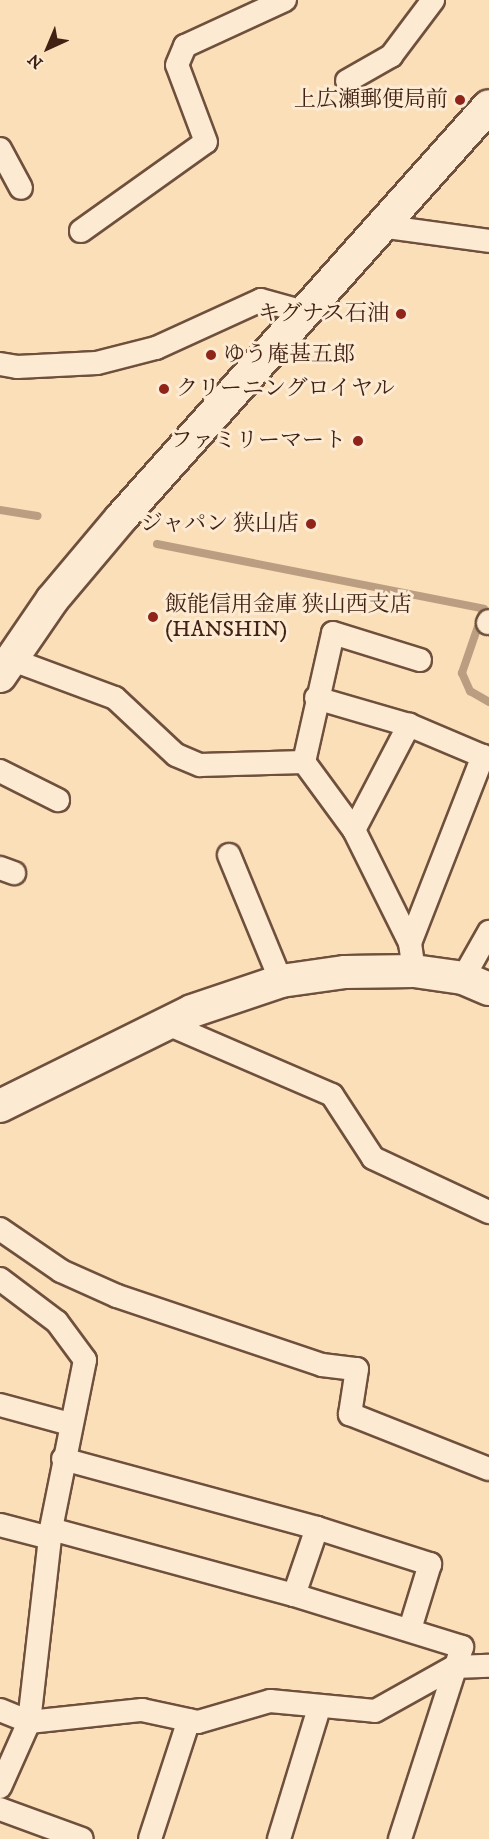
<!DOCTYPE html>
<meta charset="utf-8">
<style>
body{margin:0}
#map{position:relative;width:489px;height:1839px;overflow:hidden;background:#fadfb9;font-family:"IM FELL DW Pica","Noto Serif JP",serif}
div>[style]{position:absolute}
.stream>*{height:8px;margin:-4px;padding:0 4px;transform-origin:4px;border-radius:4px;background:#bb9e81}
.roads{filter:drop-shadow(2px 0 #6f503d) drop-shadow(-2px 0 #6f503d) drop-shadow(0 2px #6f503d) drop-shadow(0 -2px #6f503d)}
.street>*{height:22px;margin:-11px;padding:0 11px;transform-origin:11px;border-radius:11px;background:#fcead2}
.secondary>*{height:32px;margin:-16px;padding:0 16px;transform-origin:16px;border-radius:16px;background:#fcead2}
.dots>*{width:16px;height:16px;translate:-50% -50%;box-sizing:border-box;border:3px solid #fcead2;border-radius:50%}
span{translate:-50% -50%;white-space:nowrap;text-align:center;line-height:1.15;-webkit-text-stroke:6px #fcead2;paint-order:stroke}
.poi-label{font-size:22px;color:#412114}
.right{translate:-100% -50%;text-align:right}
.left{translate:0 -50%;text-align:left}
.north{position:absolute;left:18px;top:18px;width:60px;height:60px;-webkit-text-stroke:4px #fcead2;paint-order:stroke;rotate:224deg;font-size:16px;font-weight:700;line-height:24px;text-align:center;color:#412114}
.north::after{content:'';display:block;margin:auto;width:21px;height:27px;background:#412114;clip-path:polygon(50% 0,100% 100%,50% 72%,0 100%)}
</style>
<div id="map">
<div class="stream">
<div style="left:0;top:510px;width:38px;rotate:9deg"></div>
<div style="left:157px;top:544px;width:333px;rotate:11.2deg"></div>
<div style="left:484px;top:609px;width:68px;rotate:109deg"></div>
<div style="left:462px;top:673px;width:20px;rotate:66deg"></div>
<div style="left:470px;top:691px;width:22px;rotate:30deg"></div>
</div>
<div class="roads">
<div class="street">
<div style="left:347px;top:81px;width:51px;rotate:-29.6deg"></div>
<div style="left:391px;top:56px;width:70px;rotate:-53.1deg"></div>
<div style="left:0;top:149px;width:44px;rotate:61.7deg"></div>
<div style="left:380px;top:226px;width:110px;rotate:7.8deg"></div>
<div style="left:81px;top:231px;width:153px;rotate:-35.5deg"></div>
<div style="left:206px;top:142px;width:82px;rotate:-110.6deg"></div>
<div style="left:177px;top:65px;width:21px;rotate:-67deg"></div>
<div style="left:185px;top:46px;width:110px;rotate:-24.7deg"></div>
<div style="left:0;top:364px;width:17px;rotate:10deg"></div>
<div style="left:17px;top:367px;width:80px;rotate:-2.9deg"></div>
<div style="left:97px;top:363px;width:61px;rotate:-14.3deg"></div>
<div style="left:156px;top:348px;width:115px;rotate:-24.6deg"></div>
<div style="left:261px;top:300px;width:45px;rotate:15.6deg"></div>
<div style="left:488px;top:623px;width:2px;rotate:-63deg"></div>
<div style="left:10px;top:659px;width:112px;rotate:20.4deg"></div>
<div style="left:115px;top:698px;width:83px;rotate:43.1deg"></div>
<div style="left:176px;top:755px;width:26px;rotate:23deg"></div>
<div style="left:200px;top:765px;width:104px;rotate:-1.7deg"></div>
<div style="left:304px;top:762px;width:84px;rotate:53.7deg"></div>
<div style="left:354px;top:830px;width:126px;rotate:63.6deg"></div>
<div style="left:410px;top:943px;width:28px;rotate:82deg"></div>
<div style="left:316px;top:698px;width:97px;rotate:16.2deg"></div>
<div style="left:409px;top:725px;width:87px;rotate:23deg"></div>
<div style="left:304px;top:762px;width:132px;rotate:-77.3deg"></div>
<div style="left:333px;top:633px;width:91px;rotate:17.2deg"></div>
<div style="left:0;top:771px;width:65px;rotate:26.6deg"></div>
<div style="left:354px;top:830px;width:119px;rotate:-62.4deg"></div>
<div style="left:229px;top:855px;width:136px;rotate:67.6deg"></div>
<div style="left:0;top:868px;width:15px;rotate:20deg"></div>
<div style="left:410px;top:943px;width:201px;rotate:-68.7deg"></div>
<div style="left:463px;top:978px;width:53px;rotate:-60.5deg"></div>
<div style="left:165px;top:1023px;width:182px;rotate:23.3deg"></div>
<div style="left:332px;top:1095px;width:75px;rotate:56.9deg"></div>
<div style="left:373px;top:1158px;width:128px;rotate:25deg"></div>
<div style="left:0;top:1229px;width:74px;rotate:34.5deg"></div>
<div style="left:61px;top:1271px;width:61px;rotate:24.1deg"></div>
<div style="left:117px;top:1296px;width:216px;rotate:18.6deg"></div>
<div style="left:322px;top:1365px;width:35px;rotate:7deg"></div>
<div style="left:357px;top:1369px;width:46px;rotate:98.8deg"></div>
<div style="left:350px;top:1414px;width:149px;rotate:21.6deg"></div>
<div style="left:0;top:1279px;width:71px;rotate:37deg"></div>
<div style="left:57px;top:1322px;width:47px;rotate:53.6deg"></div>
<div style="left:85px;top:1360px;width:172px;rotate:101.4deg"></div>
<div style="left:51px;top:1529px;width:194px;rotate:96.5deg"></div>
<div style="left:29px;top:1722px;width:71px;rotate:114deg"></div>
<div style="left:0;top:1405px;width:73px;rotate:15.2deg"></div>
<div style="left:63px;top:1459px;width:263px;rotate:15.2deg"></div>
<div style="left:317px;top:1528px;width:119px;rotate:17.7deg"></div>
<div style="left:430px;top:1564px;width:68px;rotate:107.1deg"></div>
<div style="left:0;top:1525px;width:52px;rotate:14.6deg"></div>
<div style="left:51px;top:1529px;width:252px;rotate:15.2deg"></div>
<div style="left:294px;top:1595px;width:176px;rotate:17.2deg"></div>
<div style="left:462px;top:1647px;width:202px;rotate:107.9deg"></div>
<div style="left:294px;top:1595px;width:71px;rotate:-71.1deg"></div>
<div style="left:0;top:1710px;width:31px;rotate:22deg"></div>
<div style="left:29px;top:1722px;width:114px;rotate:-6.1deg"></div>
<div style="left:142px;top:1710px;width:57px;rotate:12.1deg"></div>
<div style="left:198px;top:1722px;width:75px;rotate:-16.3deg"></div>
<div style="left:270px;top:1701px;width:105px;rotate:5.4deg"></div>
<div style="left:375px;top:1711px;width:90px;rotate:-29.1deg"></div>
<div style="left:454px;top:1667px;width:35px;rotate:-2deg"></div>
<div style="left:0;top:1809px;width:87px;rotate:20.1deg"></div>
<div style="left:150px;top:1839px;width:125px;rotate:-71.9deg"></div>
<div style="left:279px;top:1839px;width:137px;rotate:-73deg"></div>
</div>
<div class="secondary">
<div style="left:0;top:676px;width:92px;rotate:-55.6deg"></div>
<div style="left:52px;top:600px;width:107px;rotate:-49.9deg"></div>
<div style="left:121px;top:518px;width:552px;rotate:-48.23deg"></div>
<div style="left:0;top:1106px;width:214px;rotate:-26.3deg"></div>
<div style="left:192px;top:1011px;width:94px;rotate:-18.6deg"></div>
<div style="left:281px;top:981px;width:65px;rotate:-8deg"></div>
<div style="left:345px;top:972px;width:69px;rotate:-0.8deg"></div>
<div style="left:414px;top:971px;width:49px;rotate:8.1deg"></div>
<div style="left:463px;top:978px;width:28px;rotate:23deg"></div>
</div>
</div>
<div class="dots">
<div style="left:460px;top:100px;background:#8f2418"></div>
<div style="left:401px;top:314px;background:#8f2418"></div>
<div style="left:211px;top:355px;background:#8f2418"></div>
<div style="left:164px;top:389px;background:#8f2418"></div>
<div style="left:358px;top:441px;background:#8f2418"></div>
<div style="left:311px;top:524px;background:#8f2418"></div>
<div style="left:153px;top:617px;background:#8f2418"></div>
</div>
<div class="poi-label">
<span class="right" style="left:448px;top:100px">上広瀬郵便局前</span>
<span class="right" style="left:389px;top:314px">キグナス石油</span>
<span class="left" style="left:223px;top:355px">ゆう庵甚五郎</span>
<span class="left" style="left:176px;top:389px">クリーニングロイヤル</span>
<span class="right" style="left:346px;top:441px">ファミリーマート</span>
<span class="right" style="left:299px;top:524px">ジャパン 狭山店</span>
<span class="left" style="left:165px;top:617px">飯能信用金庫 狭山西支店<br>(HANSHIN)</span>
</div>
<div class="north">N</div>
</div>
